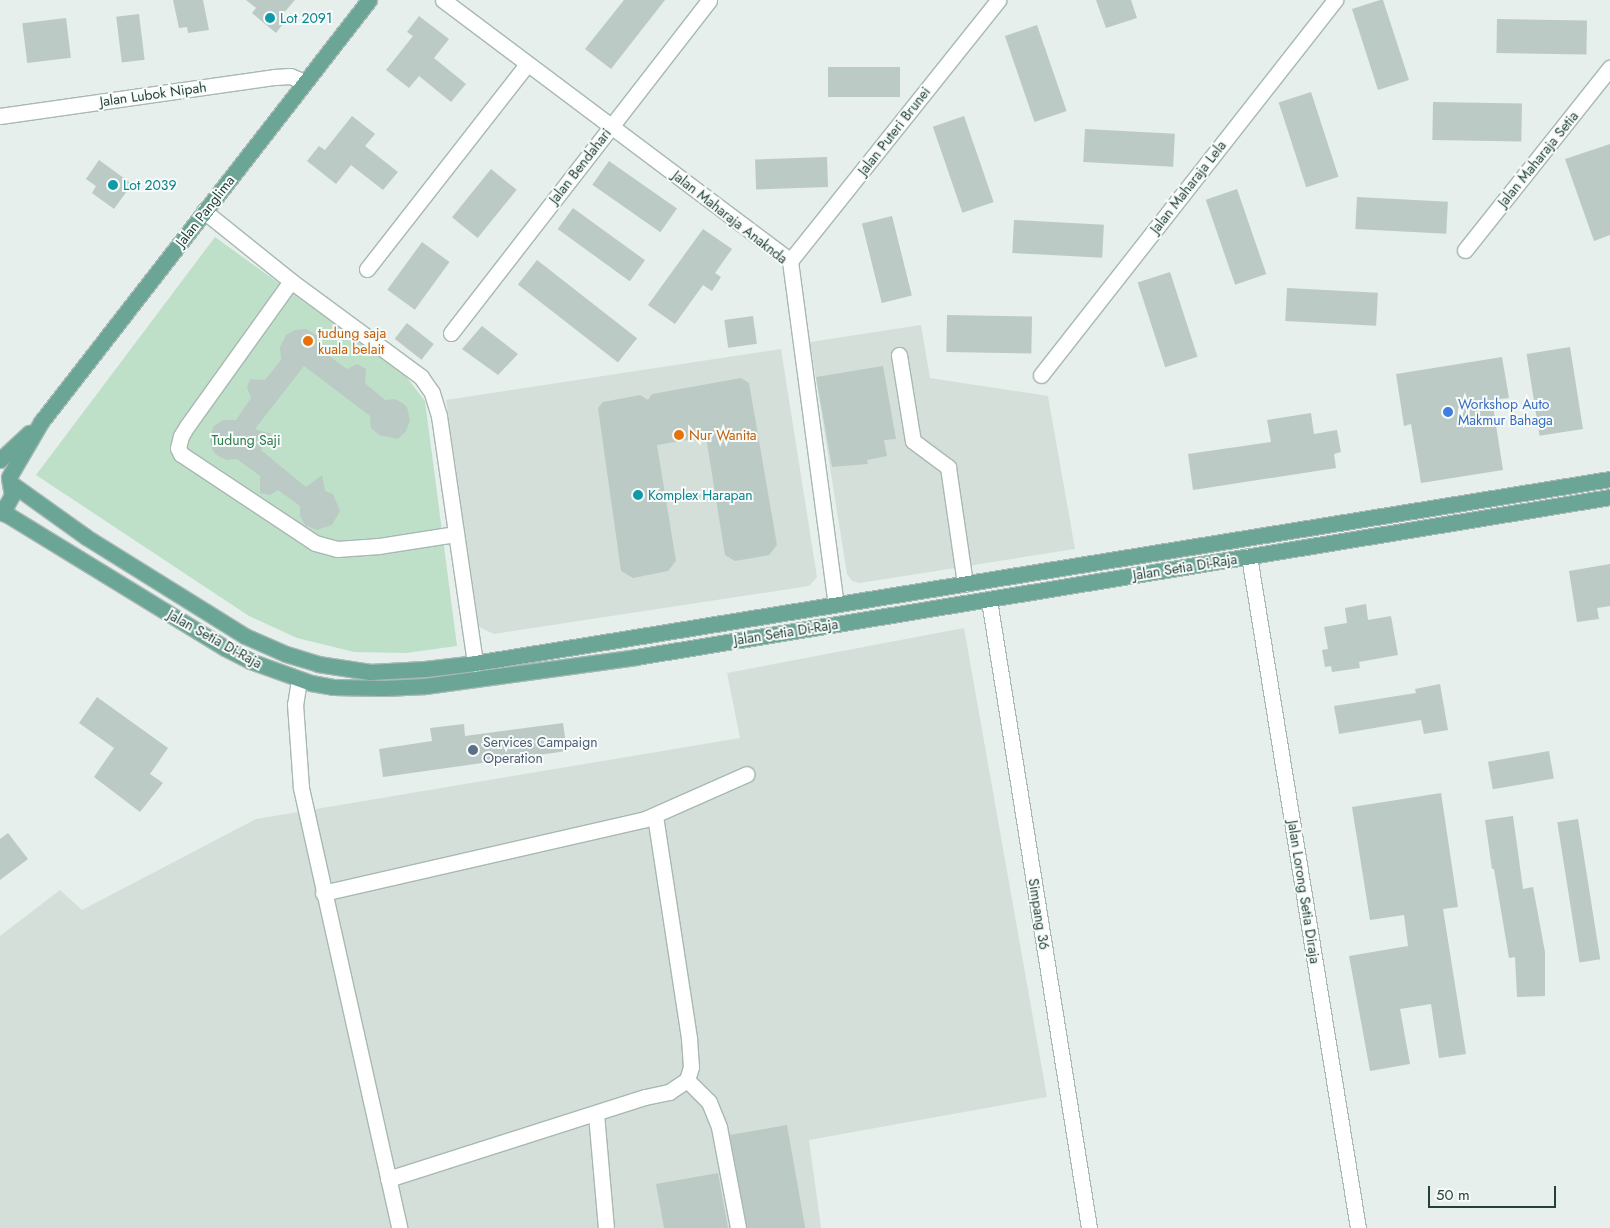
<!DOCTYPE html>
<style>
body{margin:0}
#map{position:relative;width:1610px;height:1228px;overflow:hidden;background:#e6efeb;font-family:Jost,sans-serif}
div>[style]{position:absolute}
.built>*{inset:0;background:#d4dfda}
.green>*{inset:0;background:#bfe0c8}
.building>*{inset:0;background:#bbcac4;transform-origin:0 0}
.roads{filter:drop-shadow(1px 0 #a8b8b2) drop-shadow(-1px 0 #a8b8b2) drop-shadow(0 1px #a8b8b2) drop-shadow(0 -1px #a8b8b2)}
.minor>*{height:15px;margin:-7.5px;padding:0 7.5px;transform-origin:7.5px;border-radius:7.5px;background:#fff}
.major>*{height:15px;margin:-7.5px;padding:0 7.5px;transform-origin:7.5px;border-radius:7.5px;background:#6aa596}
.dots>*{width:14px;height:14px;translate:-50% -50%;box-sizing:border-box;border:2px solid #f7fbf9;border-radius:50%}
span{translate:-50% -50%;white-space:nowrap;text-align:center;line-height:1.15;-webkit-text-stroke:4px #f7fbf9;paint-order:stroke}
.culture-label{font-size:14px;color:#0d838f}
.left{translate:0 -50%;text-align:left}
.street-label{font-size:14px;color:#24423a}
.food-label{font-size:14px;color:#c56008}
.shop-label{font-size:14px;color:#366cbe}
.park-label{font-size:14px;color:#2d7a4b}
.service-label{font-size:14px;color:#4e5e75}
.scale{position:absolute;left:1428px;top:1186px;width:128px;height:22px;box-sizing:border-box;border:2px solid #24423a;border-top:0;padding-left:6px;font-size:15px;line-height:18px;white-space:nowrap;color:#24423a;-webkit-text-stroke:4px #f7fbf9;paint-order:stroke}
</style>
<div id="map">
<div class="built">
<div style="clip-path:polygon(921px 325px,930px 378px,1048px 396px,1075px 549px,860px 583px,852px 581px,847px 574px,810px 342px)"></div>
<div style="clip-path:polygon(781px 349px,817px 577px,809px 586px,494px 634px,479px 627px,446px 400px)"></div>
<div style="clip-path:polygon(964px 628px,1047px 1097px,809px 1140px,821px 1228px,0 1228px,0 936px,60px 890px,82px 910px,256px 819px,740px 738px,727px 673px)"></div>
</div>
<div class="green">
<div style="clip-path:polygon(215px 237px,404px 374px,425px 401px,457px 646px,406px 653px,354px 652px,297px 638px,249px 616px,36px 475px)"></div>
</div>
<div class="building">
<div style="clip-path:polygon(173px 0,203px 0,209px 30px,188px 33px,187px 27px,179px 28px)"></div>
<div style="clip-path:polygon(246px 0,295px 0,281px 16px,286px 20px,276px 33px,252px 13px,256px 8px)"></div>
<div style="clip-path:polygon(624px 0,665px 0,611px 69px,585px 49px)"></div>
<div style="clip-path:polygon(1096px 0,1131px 0,1137px 18px,1106px 28px)"></div>
<div style="clip-path:polygon(1380px 0,1383px 0,1409px 80px,1378px 90px,1352px 9px)"></div>
<div style="left:139px;top:14px;width:46px;height:23px;rotate:83deg"></div>
<div style="clip-path:polygon(419px 16px,449px 39px,434px 58px,466px 84px,451px 102px,419px 76px,409px 88px,386px 70px,413px 36px,407px 32px)"></div>
<div style="left:66px;top:18px;width:40px;height:44px;rotate:83deg"></div>
<div style="left:1497px;top:19px;width:90px;height:34px;rotate:1deg"></div>
<div style="left:1037px;top:25px;width:91px;height:34px;rotate:71deg"></div>
<div style="left:900px;top:67px;width:30px;height:72px;rotate:90deg"></div>
<div style="left:1311px;top:92px;width:89px;height:34px;rotate:72deg"></div>
<div style="left:1433px;top:102px;width:89px;height:38px;rotate:1deg"></div>
<div style="clip-path:polygon(352px 116px,375px 134px,365px 146px,398px 172px,383px 190px,351px 165px,336px 184px,307px 161px,319px 146px,325px 150px)"></div>
<div style="left:964px;top:116px;width:91px;height:33px;rotate:71deg"></div>
<div style="left:1085px;top:129px;width:90px;height:33px;rotate:3deg"></div>
<div style="clip-path:polygon(1610px 144px,1610px 235px,1594px 241px,1565px 159px)"></div>
<div style="left:827px;top:157px;width:30px;height:72px;rotate:88deg"></div>
<div style="clip-path:polygon(99px 160px,132px 184px,114px 209px,92px 193px,96px 186px,86px 179px)"></div>
<div style="left:609px;top:161px;width:83px;height:29px;rotate:35deg"></div>
<div style="left:491px;top:169px;width:33px;height:62px;rotate:39deg"></div>
<div style="left:1237px;top:189px;width:90px;height:33px;rotate:71deg"></div>
<div style="left:1357px;top:197px;width:91px;height:32px;rotate:3deg"></div>
<div style="left:573px;top:208px;width:89px;height:26px;rotate:36deg"></div>
<div style="left:892px;top:216px;width:82px;height:31px;rotate:76deg"></div>
<div style="left:1014px;top:220px;width:90px;height:33px;rotate:3deg"></div>
<div style="clip-path:polygon(703px 229px,732px 249px,715px 273px,721px 277px,712px 291px,703px 285px,675px 324px,648px 305px)"></div>
<div style="left:422px;top:242px;width:34px;height:59px;rotate:36deg"></div>
<div style="left:537px;top:260px;width:127px;height:31px;rotate:38deg"></div>
<div style="left:1170px;top:272px;width:89px;height:34px;rotate:72deg"></div>
<div style="left:1287px;top:288px;width:91px;height:33px;rotate:3deg"></div>
<div style="left:947px;top:315px;width:85px;height:37px;rotate:1deg"></div>
<div style="left:753px;top:316px;width:28px;height:29px;rotate:82deg"></div>
<div style="left:407px;top:323px;width:34px;height:20px;rotate:38deg"></div>
<div style="clip-path:polygon(482px 326px,518px 354px,498px 375px,462px 349px)"></div>
<div style="clip-path:polygon(306px 329px,316px 335px,321px 350px,347px 369px,357px 364px,366px 369px,365px 383px,385px 400px,395px 399px,404px 404px,407px 407px,410px 421px,406px 431px,398px 439px,379px 435px,371px 428px,370px 416px,304px 366px,255px 429px,271px 434px,261px 450px,306px 487px,322px 475px,325px 491px,333px 494px,340px 511px,332px 525px,317px 530px,305px 525px,300px 516px,300px 506px,278px 490px,270px 495px,260px 493px,260px 476px,237px 459px,227px 460px,218px 456px,213px 451px,210px 441px,213px 427px,223px 420px,236px 420px,251px 398px,247px 387px,250px 379px,265px 380px,281px 360px,280px 347px,286px 335px,295px 330px)"></div>
<div style="left:1570px;top:347px;width:83px;height:44px;rotate:81deg"></div>
<div style="clip-path:polygon(1502px 357px,1509px 398px,1492px 400px,1503px 470px,1421px 483px,1411px 424px,1404px 426px,1396px 374px)"></div>
<div style="clip-path:polygon(883px 366px,896px 439px,884px 440px,887px 456px,867px 460px,868px 464px,832px 467px,816px 377px)"></div>
<div style="clip-path:polygon(741px 378px,749px 383px,777px 545px,769px 555px,735px 561px,725px 555px,706px 437px,657px 445px,676px 561px,668px 571px,633px 578px,621px 571px,598px 408px,603px 402px,640px 395px,648px 400px,652px 394px)"></div>
<div style="clip-path:polygon(1311px 413px,1314px 434px,1337px 430px,1341px 452px,1334px 454px,1336px 468px,1193px 490px,1188px 454px,1271px 442px,1267px 420px)"></div>
<div style="clip-path:polygon(1610px 564px,1610px 606px,1597px 608px,1599px 619px,1577px 622px,1569px 571px)"></div>
<div style="clip-path:polygon(1366px 604px,1368px 620px,1391px 616px,1398px 655px,1359px 662px,1360px 668px,1332px 672px,1331px 666px,1325px 667px,1322px 650px,1328px 649px,1324px 627px,1347px 623px,1345px 608px)"></div>
<div style="clip-path:polygon(1440px 684px,1448px 730px,1424px 734px,1421px 720px,1339px 734px,1334px 706px,1416px 693px,1415px 689px)"></div>
<div style="clip-path:polygon(97px 697px,168px 748px,150px 774px,163px 783px,140px 812px,94px 777px,114px 748px,79px 723px)"></div>
<div style="clip-path:polygon(563px 723px,567px 751px,383px 777px,379px 749px,432px 741px,430px 728px,464px 724px,465px 736px)"></div>
<div style="left:1549px;top:751px;width:28px;height:62px;rotate:80deg"></div>
<div style="clip-path:polygon(1441px 793px,1458px 907px,1443px 909px,1466px 1054px,1439px 1058px,1431px 1004px,1400px 1009px,1410px 1064px,1370px 1071px,1349px 956px,1408px 946px,1404px 915px,1370px 920px,1352px 807px)"></div>
<div style="clip-path:polygon(1513px 816px,1523px 889px,1533px 887px,1545px 952px,1545px 996px,1517px 997px,1515px 957px,1509px 958px,1494px 869px,1492px 869px,1485px 820px)"></div>
<div style="left:1578px;top:819px;width:142px;height:21px;rotate:81deg"></div>
<div style="clip-path:polygon(8px 833px,28px 859px,0 880px,0 839px)"></div>
<div style="left:787px;top:1125px;width:105px;height:58px;rotate:80deg"></div>
<div style="clip-path:polygon(718px 1173px,728px 1228px,664px 1228px,656px 1184px)"></div>
</div>
<div class="roads">
<div class="minor">
<div style="left:443px;top:0;width:434px;rotate:36.9deg"></div>
<div style="left:790px;top:261px;width:346px;rotate:82.4deg"></div>
<div style="left:0;top:116px;width:278px;rotate:-8.1deg"></div>
<div style="left:275px;top:77px;width:15px;rotate:-4deg"></div>
<div style="left:290px;top:76px;width:16px;rotate:22deg"></div>
<div style="left:204px;top:211px;width:112px;rotate:38.8deg"></div>
<div style="left:291px;top:281px;width:162px;rotate:36.4deg"></div>
<div style="left:421px;top:377px;width:19px;rotate:55deg"></div>
<div style="left:432px;top:393px;width:24px;rotate:73deg"></div>
<div style="left:439px;top:416px;width:250px;rotate:81.7deg"></div>
<div style="left:1465px;top:250px;width:233px;rotate:-51.5deg"></div>
<div style="left:790px;top:261px;width:334px;rotate:-51.4deg"></div>
<div style="left:367px;top:269px;width:260px;rotate:-52deg"></div>
<div style="left:291px;top:281px;width:178px;rotate:125.6deg"></div>
<div style="left:187px;top:426px;width:12px;rotate:121deg"></div>
<div style="left:181px;top:436px;width:12px;rotate:104deg"></div>
<div style="left:178px;top:448px;width:7px;rotate:63deg"></div>
<div style="left:181px;top:454px;width:161px;rotate:33.6deg"></div>
<div style="left:315px;top:543px;width:23px;rotate:15deg"></div>
<div style="left:337px;top:549px;width:42px;rotate:-4.1deg"></div>
<div style="left:379px;top:546px;width:78px;rotate:-8.9deg"></div>
<div style="left:451px;top:333px;width:421px;rotate:-52.2deg"></div>
<div style="left:899px;top:355px;width:87px;rotate:80.8deg"></div>
<div style="left:913px;top:441px;width:44px;rotate:36.6deg"></div>
<div style="left:948px;top:467px;width:118px;rotate:81.7deg"></div>
<div style="left:1041px;top:375px;width:477px;rotate:-51.9deg"></div>
<div style="left:1249px;top:556px;width:681px;rotate:80.79deg"></div>
<div style="left:989px;top:600px;width:636px;rotate:80.95deg"></div>
<div style="left:299px;top:680px;width:24px;rotate:99deg"></div>
<div style="left:295px;top:704px;width:84px;rotate:85.9deg"></div>
<div style="left:301px;top:788px;width:451px;rotate:77.4deg"></div>
<div style="left:323px;top:893px;width:330px;rotate:-12.9deg"></div>
<div style="left:645px;top:819px;width:111px;rotate:-23.8deg"></div>
<div style="left:687px;top:1080px;width:31px;rotate:45deg"></div>
<div style="left:709px;top:1102px;width:27px;rotate:68deg"></div>
<div style="left:719px;top:1127px;width:103px;rotate:79.3deg"></div>
<div style="left:596px;top:1114px;width:114px;rotate:85deg"></div>
<div style="left:388px;top:1179px;width:270px;rotate:-17.7deg"></div>
<div style="left:645px;top:1097px;width:25px;rotate:-12deg"></div>
<div style="left:669px;top:1092px;width:22px;rotate:-34deg"></div>
<div style="left:687px;top:1080px;width:14px;rotate:-73deg"></div>
<div style="left:691px;top:1067px;width:29px;rotate:-94deg"></div>
<div style="left:689px;top:1038px;width:225px;rotate:-98.7deg"></div>
</div>
<div class="major">
<div style="left:0;top:460px;width:40px;rotate:-43deg"></div>
<div style="left:9px;top:477px;width:64px;rotate:-59.8deg"></div>
<div style="left:41px;top:422px;width:534px;rotate:-52.14deg"></div>
<div style="left:12px;top:484px;width:91px;rotate:35.6deg"></div>
<div style="left:86px;top:537px;width:187px;rotate:31.9deg"></div>
<div style="left:245px;top:636px;width:45px;rotate:23.7deg"></div>
<div style="left:286px;top:654px;width:34px;rotate:17deg"></div>
<div style="left:318px;top:664px;width:53px;rotate:8.7deg"></div>
<div style="left:370px;top:672px;width:55px;rotate:-3.1deg"></div>
<div style="left:425px;top:669px;width:50px;rotate:-6.8deg"></div>
<div style="left:475px;top:663px;width:1150px;rotate:-9.21deg"></div>
<div style="left:0;top:509px;width:7px;rotate:-27deg"></div>
<div style="left:6px;top:506px;width:13px;rotate:-61deg"></div>
<div style="left:12px;top:495px;width:17px;rotate:-100deg"></div>
<div style="left:0;top:512px;width:9px;rotate:21deg"></div>
<div style="left:8px;top:515px;width:255px;rotate:31.5deg"></div>
<div style="left:225px;top:648px;width:28px;rotate:27deg"></div>
<div style="left:250px;top:661px;width:65px;rotate:19.8deg"></div>
<div style="left:311px;top:683px;width:22px;rotate:10deg"></div>
<div style="left:333px;top:687px;width:52px;rotate:1.1deg"></div>
<div style="left:385px;top:688px;width:40px;rotate:-2.9deg"></div>
<div style="left:425px;top:686px;width:213px;rotate:-7.8deg"></div>
<div style="left:636px;top:657px;width:987px;rotate:-9.33deg"></div>
</div>
</div>
<div class="dots">
<div style="left:270px;top:18px;background:#0f9aa8"></div>
<div style="left:113px;top:185px;background:#0f9aa8"></div>
<div style="left:308px;top:341px;background:#e8710a"></div>
<div style="left:1448px;top:412px;background:#3f7fe0"></div>
<div style="left:679px;top:435px;background:#e8710a"></div>
<div style="left:638px;top:495px;background:#0f9aa8"></div>
<div style="left:473px;top:750px;background:#5c6f8a"></div>
</div>
<div class="culture-label">
<span class="left" style="left:280px;top:18px">Lot 2091</span>
<span class="left" style="left:123px;top:185px">Lot 2039</span>
<span class="left" style="left:648px;top:495px">Komplex Harapan</span>
</div>
<div class="street-label">
<span style="left:153px;top:94px;rotate:-8deg">Jalan Lubok Nipah</span>
<span style="left:894px;top:131px;rotate:-52deg">Jalan Puteri Brunei</span>
<span style="left:1538px;top:159px;rotate:-51deg">Jalan Maharaja Setia</span>
<span style="left:580px;top:166px;rotate:-52deg">Jalan Bendahari</span>
<span style="left:1188px;top:187px;rotate:-52deg">Jalan Maharaja Lela</span>
<span style="left:205px;top:211px;rotate:-52deg">Jalan Panglima</span>
<span style="left:730px;top:217px;rotate:38deg">Jalan Maharaja Anaknda</span>
<span style="left:1185px;top:567px;rotate:-9deg">Jalan Setia Di-Raja</span>
<span style="left:786px;top:632px;rotate:-9deg">Jalan Setia Di-Raja</span>
<span style="left:215px;top:639px;rotate:29deg">Jalan Setia Di-Raja</span>
<span style="left:1304px;top:892px;rotate:81deg">Jalan Lorong Setia Diraja</span>
<span style="left:1039px;top:914px;rotate:81deg">Simpang 36</span>
</div>
<div class="food-label">
<span class="left" style="left:318px;top:341px">tudung saja<br>kuala belait</span>
<span class="left" style="left:689px;top:435px">Nur Wanita</span>
</div>
<div class="shop-label">
<span class="left" style="left:1458px;top:412px">Workshop Auto<br>Makmur Bahaga</span>
</div>
<div class="park-label">
<span style="left:246px;top:440px">Tudung Saji</span>
</div>
<div class="service-label">
<span class="left" style="left:483px;top:750px">Services Campaign<br>Operation</span>
</div>
<div class="scale">50 m</div>
</div>
